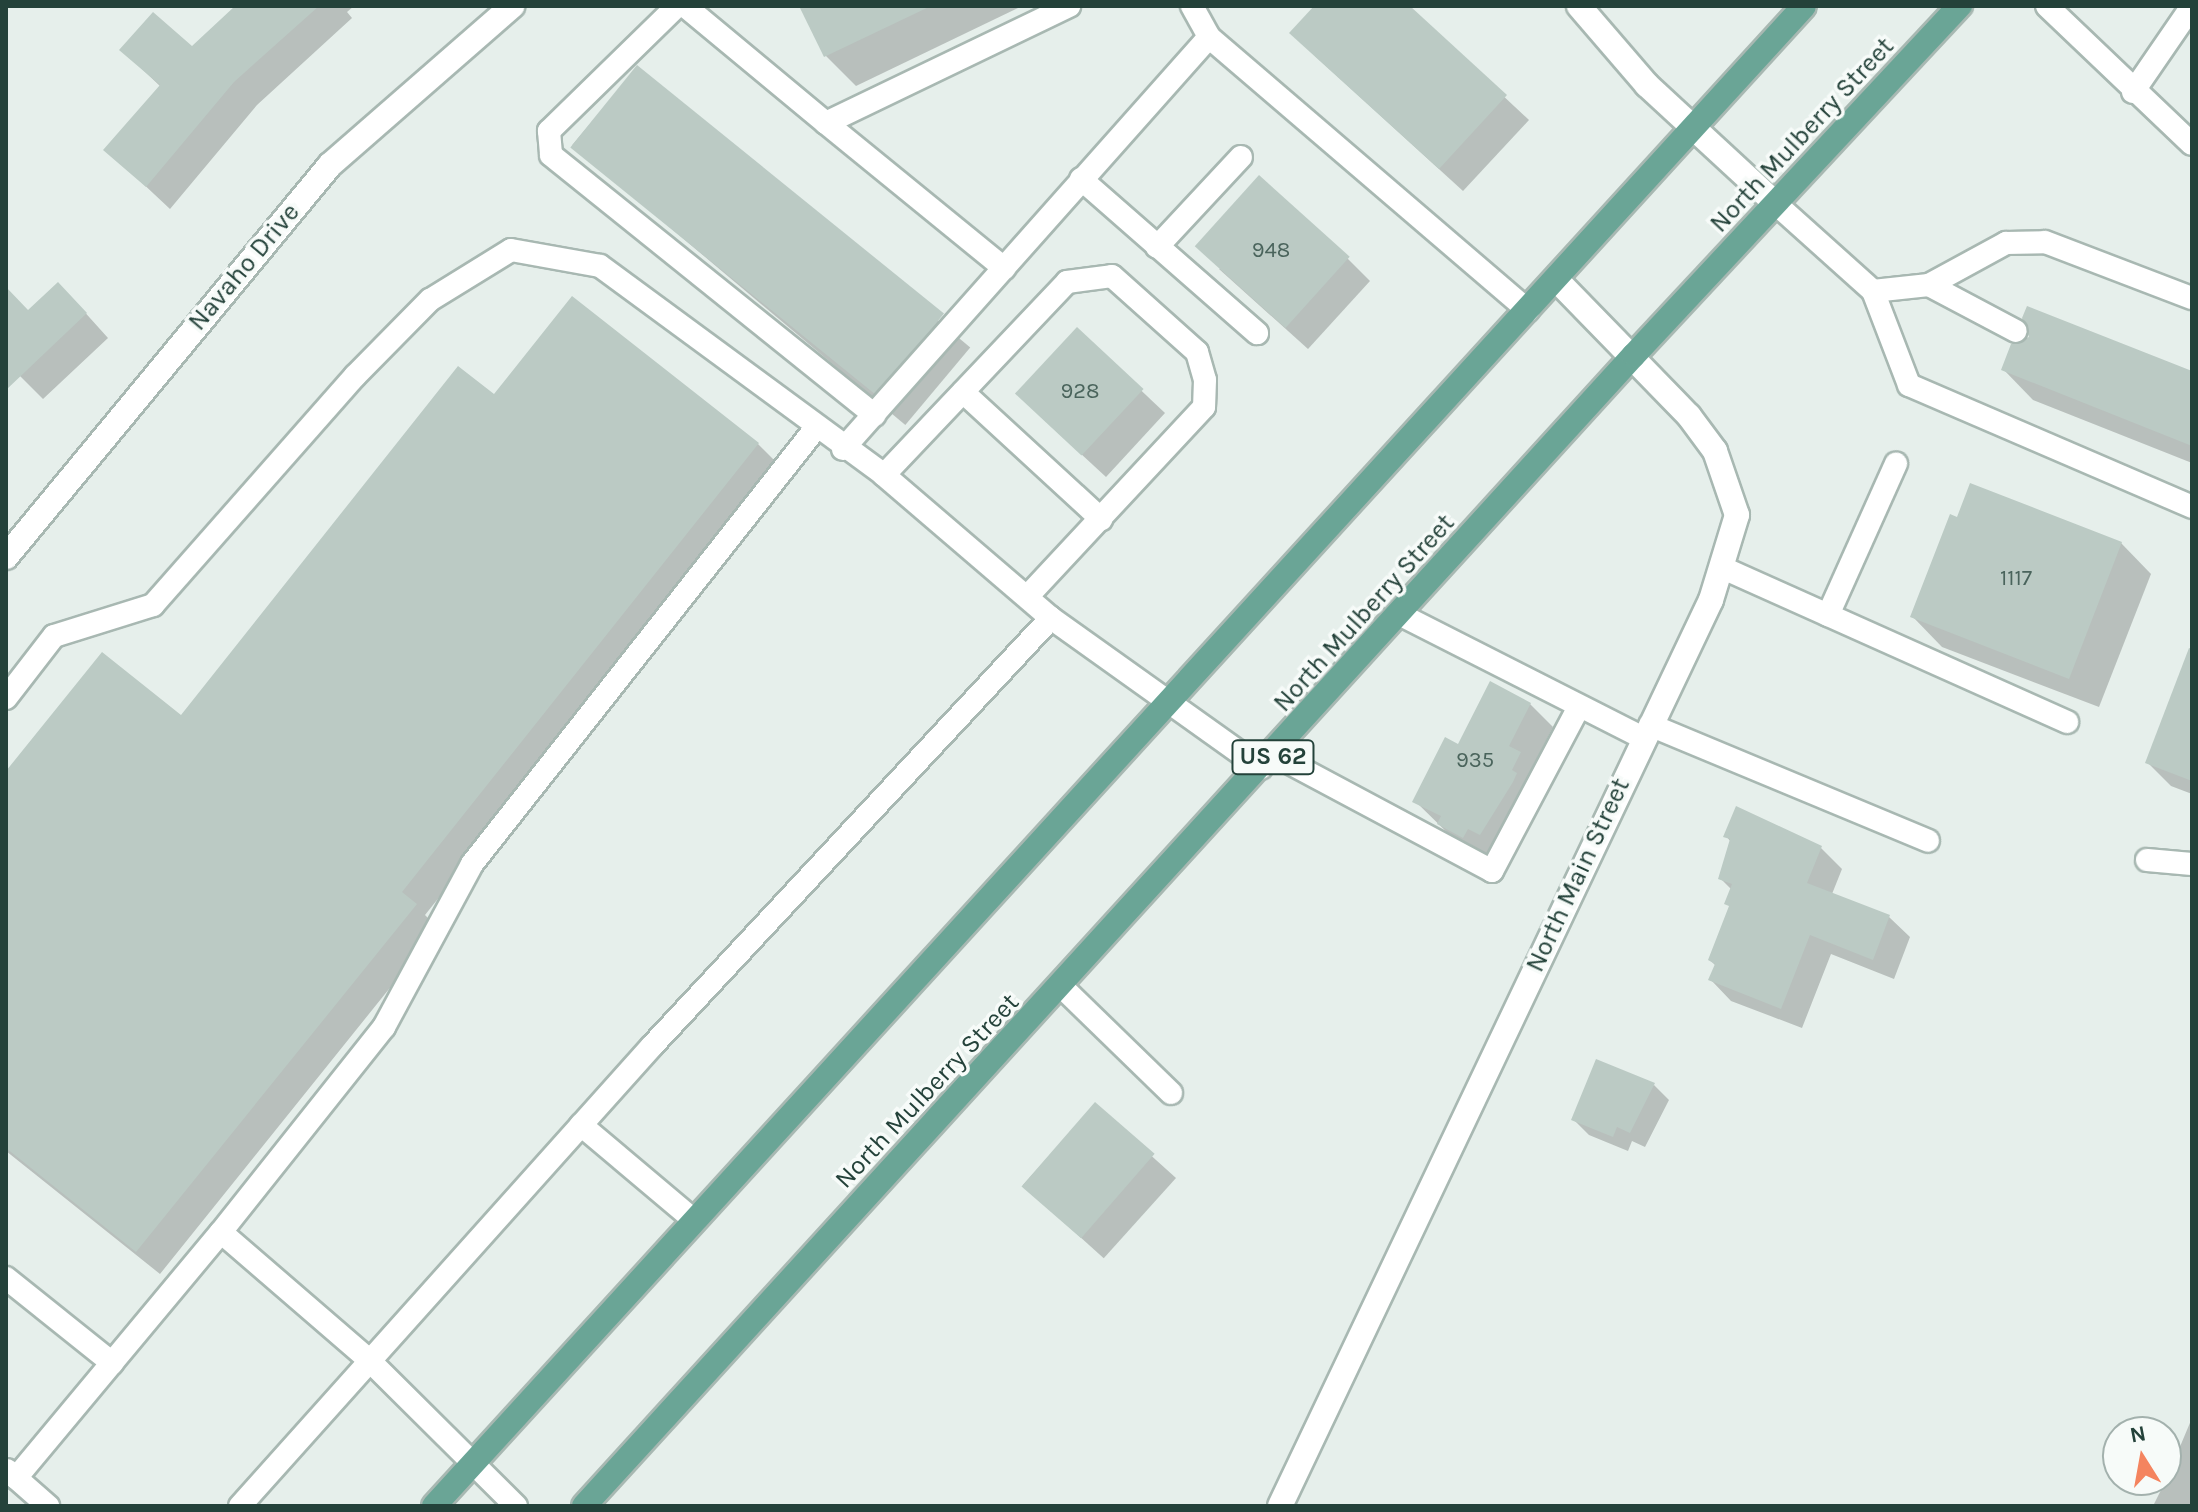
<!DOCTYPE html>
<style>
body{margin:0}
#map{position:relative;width:2198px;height:1512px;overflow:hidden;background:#e6efeb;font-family:Karla,sans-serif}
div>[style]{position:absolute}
.shadow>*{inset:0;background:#0003;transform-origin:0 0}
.building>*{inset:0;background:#bbcac4;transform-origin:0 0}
.roads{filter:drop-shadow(2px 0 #a8b8b2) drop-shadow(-2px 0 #a8b8b2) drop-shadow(0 2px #a8b8b2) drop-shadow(0 -2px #a8b8b2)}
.lane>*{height:22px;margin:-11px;padding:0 11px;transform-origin:11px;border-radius:11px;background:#fff}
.street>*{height:24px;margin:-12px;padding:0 12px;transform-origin:12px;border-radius:12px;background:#fff}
.secondary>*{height:24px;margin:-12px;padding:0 12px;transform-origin:12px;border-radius:12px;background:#fff}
.primary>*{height:24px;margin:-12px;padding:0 12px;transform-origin:12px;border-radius:12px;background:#6aa596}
span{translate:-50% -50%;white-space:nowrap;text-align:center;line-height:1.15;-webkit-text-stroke:7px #f7fbf9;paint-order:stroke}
.number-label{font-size:22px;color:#4a645c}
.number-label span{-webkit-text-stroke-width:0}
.shield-label span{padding:2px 6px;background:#f7fbf9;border:2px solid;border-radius:6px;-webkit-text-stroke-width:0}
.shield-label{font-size:24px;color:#24423a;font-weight:700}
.street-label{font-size:26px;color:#24423a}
.frame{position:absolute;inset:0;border:8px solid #24423a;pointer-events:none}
.north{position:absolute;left:2102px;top:1416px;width:80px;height:80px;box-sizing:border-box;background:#f7fbf9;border:2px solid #a3b1ad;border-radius:50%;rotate:349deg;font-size:22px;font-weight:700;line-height:32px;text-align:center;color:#24423a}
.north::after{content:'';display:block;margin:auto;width:28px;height:36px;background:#f4845f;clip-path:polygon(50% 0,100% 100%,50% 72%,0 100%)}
</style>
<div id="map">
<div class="shadow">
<div style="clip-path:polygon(238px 6px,354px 6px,347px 12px,352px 18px,257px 105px,170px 209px,106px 149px,161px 87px,122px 50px,192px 48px)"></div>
<div style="clip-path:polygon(802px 6px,1022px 6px,856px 86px,826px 56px)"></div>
<div style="clip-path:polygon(1317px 6px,1407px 6px,1529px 120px,1463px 191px,1315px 56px)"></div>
<div style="left:637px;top:68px;width:435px;height:101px;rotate:40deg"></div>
<div style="clip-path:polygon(1347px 258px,1370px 281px,1308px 349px,1219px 269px)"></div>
<div style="clip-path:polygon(6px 289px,29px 312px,81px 308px,108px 338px,43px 399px,6px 362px)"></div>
<div style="clip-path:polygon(1077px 330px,1165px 413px,1106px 477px,1041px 417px)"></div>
<div style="clip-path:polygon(2031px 338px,2192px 373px,2192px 463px,2033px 400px,2003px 369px)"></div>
<div style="clip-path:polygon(494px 397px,758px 444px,781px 467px,425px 915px,438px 928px,160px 1274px,6px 1151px,6px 774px,181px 718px)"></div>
<div style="clip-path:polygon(2121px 543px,2151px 574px,2099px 707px,1942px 647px,1912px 616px)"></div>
<div style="clip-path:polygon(2192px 647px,2192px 794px,2171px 786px,2148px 763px)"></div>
<div style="clip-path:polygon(1530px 704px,1553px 727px,1533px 766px,1543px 777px,1487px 859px,1462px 847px,1415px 801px,1459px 746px)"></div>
<div style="clip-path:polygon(1726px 836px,1821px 848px,1842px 869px,1832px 894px,1889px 917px,1910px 937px,1894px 979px,1831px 954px,1802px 1028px,1731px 1001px,1711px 980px,1716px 966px,1710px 960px,1730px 907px,1732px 890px,1720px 878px,1731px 842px)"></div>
<div style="clip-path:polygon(1654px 1085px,1669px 1100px,1645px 1147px,1632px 1141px,1628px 1151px,1589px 1135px,1574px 1120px)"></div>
<div style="left:1095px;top:1105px;width:109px;height:108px;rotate:42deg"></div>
<div style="clip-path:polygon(2192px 1418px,2192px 1506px,2153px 1506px,2166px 1480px)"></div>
</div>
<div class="building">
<div style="clip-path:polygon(235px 6px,319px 6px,234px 82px,146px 187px,103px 150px,160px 85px,119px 50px,153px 12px,192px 46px)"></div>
<div style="clip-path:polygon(799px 6px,931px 6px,824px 57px)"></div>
<div style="clip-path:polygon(1314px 6px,1410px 6px,1507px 95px,1439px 169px,1289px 33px)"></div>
<div style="left:637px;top:65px;width:395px;height:106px;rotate:39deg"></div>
<div style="left:1259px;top:175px;width:122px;height:96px;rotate:42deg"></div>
<div style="clip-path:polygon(58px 282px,87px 313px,6px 390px,6px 287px,28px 310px)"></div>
<div style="clip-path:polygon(572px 296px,759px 443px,402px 892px,417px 904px,136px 1252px,6px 1148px,6px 771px,102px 652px,181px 715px,458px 366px,494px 394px)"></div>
<div style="clip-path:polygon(2027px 306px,2192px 371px,2192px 446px,2001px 370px,2011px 344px,2029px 337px,2022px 318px)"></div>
<div style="left:1077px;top:327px;width:91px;height:91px;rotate:43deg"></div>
<div style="clip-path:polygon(1970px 483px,2122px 542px,2069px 679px,1910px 617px,1950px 514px,1957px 517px)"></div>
<div style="clip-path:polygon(2189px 648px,2192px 649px,2192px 781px,2145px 763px)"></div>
<div style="clip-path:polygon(1490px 681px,1531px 703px,1509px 746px,1521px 752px,1512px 770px,1517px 773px,1513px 782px,1480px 835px,1468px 829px,1463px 838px,1437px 824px,1441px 816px,1412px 802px,1445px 737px,1458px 744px)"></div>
<div style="clip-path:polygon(1736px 806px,1822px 846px,1807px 883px,1890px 915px,1873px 960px,1810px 935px,1781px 1009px,1708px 980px,1715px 964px,1708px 960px,1729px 906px,1724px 904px,1732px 884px,1718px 879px,1730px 839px,1723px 837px)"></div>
<div style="clip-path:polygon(1596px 1059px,1655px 1083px,1630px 1133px,1617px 1127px,1613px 1137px,1571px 1120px)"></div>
<div style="left:1095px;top:1102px;width:79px;height:112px;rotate:41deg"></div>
</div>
<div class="roads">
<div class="lane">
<div style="left:677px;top:6px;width:179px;rotate:135.7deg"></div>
<div style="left:549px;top:131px;width:24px;rotate:85deg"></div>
<div style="left:551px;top:155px;width:415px;rotate:38.8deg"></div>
<div style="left:685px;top:6px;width:183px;rotate:39.7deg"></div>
<div style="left:826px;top:123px;width:270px;rotate:-25.7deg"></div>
<div style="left:1192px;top:6px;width:35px;rotate:61deg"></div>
<div style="left:2047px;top:6px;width:200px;rotate:43.6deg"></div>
<div style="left:2133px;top:92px;width:104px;rotate:-55.5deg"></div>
<div style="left:826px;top:123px;width:230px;rotate:39.2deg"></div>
<div style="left:1081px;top:179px;width:234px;rotate:41.2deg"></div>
<div style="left:1776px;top:204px;width:130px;rotate:41.9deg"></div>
<div style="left:1873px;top:291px;width:101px;rotate:69deg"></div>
<div style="left:1909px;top:385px;width:308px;rotate:23.3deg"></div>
<div style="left:1157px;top:247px;width:123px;rotate:-47deg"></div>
<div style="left:1929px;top:285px;width:98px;rotate:27.9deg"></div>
<div style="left:1873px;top:291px;width:56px;rotate:-6.1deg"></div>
<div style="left:1929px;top:285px;width:88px;rotate:-28.6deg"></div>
<div style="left:2006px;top:243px;width:39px;rotate:-1deg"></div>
<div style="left:2045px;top:242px;width:157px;rotate:20.9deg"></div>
<div style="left:963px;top:392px;width:188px;rotate:42.6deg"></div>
<div style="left:843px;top:449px;width:551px;rotate:-48.38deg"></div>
<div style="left:1209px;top:37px;width:420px;rotate:40.6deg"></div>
<div style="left:884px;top:475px;width:266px;rotate:-46.5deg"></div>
<div style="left:1067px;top:282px;width:45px;rotate:-7.6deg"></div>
<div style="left:1112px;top:276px;width:114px;rotate:41.8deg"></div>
<div style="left:1197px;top:352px;width:29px;rotate:74deg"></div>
<div style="left:1205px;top:380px;width:27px;rotate:92deg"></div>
<div style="left:1204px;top:407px;width:258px;rotate:133deg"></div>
<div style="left:1723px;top:568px;width:377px;rotate:24.1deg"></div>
<div style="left:1399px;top:614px;width:274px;rotate:26.9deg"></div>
<div style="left:1828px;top:615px;width:166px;rotate:-65.8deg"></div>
<div style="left:6px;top:698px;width:78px;rotate:-52.3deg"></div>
<div style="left:54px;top:636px;width:104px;rotate:-17.4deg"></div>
<div style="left:153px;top:605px;width:305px;rotate:-48.6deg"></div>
<div style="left:355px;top:376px;width:107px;rotate:-45.4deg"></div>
<div style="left:430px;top:300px;width:95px;rotate:-31.7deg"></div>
<div style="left:511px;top:250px;width:90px;rotate:10.2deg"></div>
<div style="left:600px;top:266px;width:353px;rotate:36.3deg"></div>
<div style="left:884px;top:475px;width:220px;rotate:40.6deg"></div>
<div style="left:1051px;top:618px;width:258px;rotate:35.5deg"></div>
<div style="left:1650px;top:725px;width:301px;rotate:22.6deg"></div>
<div style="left:1275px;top:755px;width:246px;rotate:28.1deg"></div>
<div style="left:1492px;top:871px;width:186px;rotate:-62.1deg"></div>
<div style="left:2147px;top:860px;width:45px;rotate:5.1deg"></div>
<div style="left:1062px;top:987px;width:152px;rotate:44.2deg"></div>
<div style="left:581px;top:1125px;width:149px;rotate:40.1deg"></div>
<div style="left:6px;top:1278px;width:136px;rotate:38.7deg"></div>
<div style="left:7px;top:1470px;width:55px;rotate:41.3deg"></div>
<div style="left:16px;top:1478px;width:320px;rotate:-50.2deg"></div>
<div style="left:240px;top:1506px;width:618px;rotate:-48.15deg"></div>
<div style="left:652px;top:1046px;width:585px;rotate:-47.01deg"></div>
<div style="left:516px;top:1506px;width:209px;rotate:-135.2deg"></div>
<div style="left:368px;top:1359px;width:194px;rotate:-139.2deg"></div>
<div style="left:221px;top:1232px;width:262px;rotate:-51.5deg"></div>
<div style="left:384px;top:1027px;width:185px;rotate:-61.6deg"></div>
<div style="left:472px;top:864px;width:554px;rotate:-51.74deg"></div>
</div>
<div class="street">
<div style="left:1579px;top:6px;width:104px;rotate:49.3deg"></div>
<div style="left:1647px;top:85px;width:176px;rotate:42.7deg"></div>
<div style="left:6px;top:557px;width:509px;rotate:-50.43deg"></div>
<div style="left:330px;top:165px;width:242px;rotate:-41.1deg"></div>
</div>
<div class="secondary">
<div style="left:1280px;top:1506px;width:1003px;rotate:-64.56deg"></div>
<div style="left:1711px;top:600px;width:89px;rotate:-73deg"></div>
<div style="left:1737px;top:515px;width:68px;rotate:-109deg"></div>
<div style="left:1715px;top:451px;width:44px;rotate:-126.6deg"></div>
<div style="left:1689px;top:416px;width:191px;rotate:-134.2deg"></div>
</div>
<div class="primary">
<div style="left:434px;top:1506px;width:2031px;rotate:-47.59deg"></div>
<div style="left:584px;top:1506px;width:1558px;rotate:-47.63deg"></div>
<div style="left:1634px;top:355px;width:478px;rotate:-47deg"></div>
</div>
</div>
<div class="number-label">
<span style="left:1271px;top:251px">948</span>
<span style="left:1080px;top:392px">928</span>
<span style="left:2016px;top:579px">1117</span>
<span style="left:1475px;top:761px">935</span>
</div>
<div class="shield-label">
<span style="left:1273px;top:757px">US 62</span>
</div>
<div class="street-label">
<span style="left:1802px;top:135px;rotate:-47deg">North Mulberry Street</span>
<span style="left:244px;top:267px;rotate:-50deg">Navaho Drive</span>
<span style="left:1364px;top:613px;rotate:-48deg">North Mulberry Street</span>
<span style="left:1578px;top:875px;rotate:-65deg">North Main Street</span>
<span style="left:927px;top:1091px;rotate:-47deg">North Mulberry Street</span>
</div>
<div class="frame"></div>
<div class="north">N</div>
</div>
